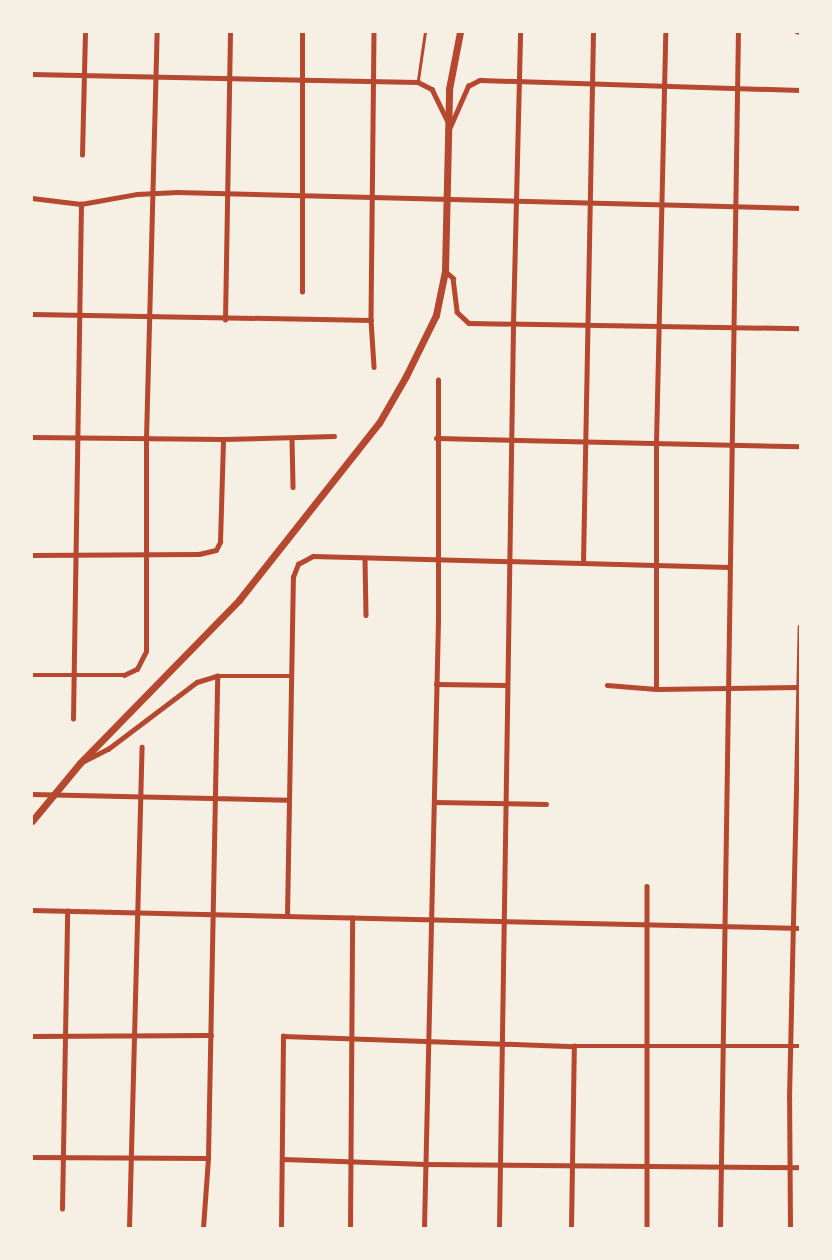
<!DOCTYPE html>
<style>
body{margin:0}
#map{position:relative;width:832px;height:1260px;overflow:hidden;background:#f6efe4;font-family:"Open Sans",sans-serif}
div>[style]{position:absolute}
.service>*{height:2.5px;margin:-1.25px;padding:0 1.25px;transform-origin:1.25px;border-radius:1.25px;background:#b5482f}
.minor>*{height:4.5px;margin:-2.25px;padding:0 2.25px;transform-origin:2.25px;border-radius:2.25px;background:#b5482f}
.primary>*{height:7px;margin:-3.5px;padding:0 3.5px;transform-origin:3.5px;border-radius:3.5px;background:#b5482f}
span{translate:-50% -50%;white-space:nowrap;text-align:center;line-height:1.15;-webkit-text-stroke:5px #f6efe4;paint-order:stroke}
.frame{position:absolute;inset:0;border:33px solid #f6efe4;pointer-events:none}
</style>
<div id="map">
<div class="service">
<div style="left:796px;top:32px;width:4px;rotate:14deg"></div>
<div style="left:418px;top:80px;width:49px;rotate:-81.7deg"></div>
</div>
<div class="minor">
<div style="left:374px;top:32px;width:288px;rotate:90.6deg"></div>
<div style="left:371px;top:320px;width:47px;rotate:86.3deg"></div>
<div style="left:32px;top:74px;width:386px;rotate:1.2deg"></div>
<div style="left:418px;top:82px;width:16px;rotate:27deg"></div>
<div style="left:432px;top:89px;width:34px;rotate:64deg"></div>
<div style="left:450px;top:127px;width:45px;rotate:-66.3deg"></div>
<div style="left:468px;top:86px;width:13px;rotate:-27deg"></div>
<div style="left:480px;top:80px;width:320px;rotate:1.8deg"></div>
<div style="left:82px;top:155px;width:123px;rotate:-88.6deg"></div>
<div style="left:32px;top:198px;width:49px;rotate:7deg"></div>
<div style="left:81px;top:204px;width:57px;rotate:-10.1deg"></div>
<div style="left:137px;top:194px;width:40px;rotate:-2.9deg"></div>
<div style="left:177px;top:192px;width:623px;rotate:1.47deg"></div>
<div style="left:445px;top:271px;width:11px;rotate:41deg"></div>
<div style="left:453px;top:278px;width:34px;rotate:83deg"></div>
<div style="left:457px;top:312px;width:16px;rotate:43deg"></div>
<div style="left:469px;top:323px;width:331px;rotate:0.9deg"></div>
<div style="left:302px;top:292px;width:260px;rotate:-90deg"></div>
<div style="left:32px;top:314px;width:339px;rotate:1deg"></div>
<div style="left:225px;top:320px;width:288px;rotate:-89deg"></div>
<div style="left:32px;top:437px;width:191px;rotate:0.6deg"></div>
<div style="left:223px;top:439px;width:111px;rotate:-1.5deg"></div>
<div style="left:292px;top:438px;width:49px;rotate:88.8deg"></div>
<div style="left:436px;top:438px;width:364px;rotate:1.3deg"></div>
<div style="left:32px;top:555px;width:167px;rotate:-0.3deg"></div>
<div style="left:199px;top:554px;width:17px;rotate:-13deg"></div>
<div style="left:216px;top:550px;width:9px;rotate:-63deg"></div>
<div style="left:220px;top:542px;width:102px;rotate:-88.3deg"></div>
<div style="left:365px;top:558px;width:57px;rotate:89deg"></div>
<div style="left:583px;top:563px;width:531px;rotate:-88.92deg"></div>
<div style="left:32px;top:675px;width:92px"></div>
<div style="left:124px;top:675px;width:14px;rotate:-25deg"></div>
<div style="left:137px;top:669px;width:20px;rotate:-63deg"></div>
<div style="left:146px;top:651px;width:212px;rotate:-90deg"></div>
<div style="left:146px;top:439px;width:407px;rotate:-88.5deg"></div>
<div style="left:436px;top:684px;width:71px;rotate:0.8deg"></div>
<div style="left:607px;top:685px;width:49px;rotate:4.7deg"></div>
<div style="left:656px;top:689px;width:142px;rotate:-0.8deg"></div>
<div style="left:656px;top:689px;width:246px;rotate:-90deg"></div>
<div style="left:656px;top:443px;width:411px;rotate:-88.7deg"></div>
<div style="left:73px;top:719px;width:515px;rotate:-89.11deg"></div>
<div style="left:84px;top:761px;width:27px;rotate:-27deg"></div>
<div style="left:108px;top:749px;width:111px;rotate:-37deg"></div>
<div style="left:197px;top:682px;width:21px;rotate:-17deg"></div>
<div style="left:217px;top:676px;width:74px"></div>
<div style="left:32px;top:794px;width:255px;rotate:1.3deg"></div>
<div style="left:434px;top:802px;width:112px;rotate:1deg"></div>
<div style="left:647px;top:886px;width:342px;rotate:90deg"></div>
<div style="left:32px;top:910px;width:768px;rotate:1.34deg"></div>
<div style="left:287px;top:916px;width:339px;rotate:-89deg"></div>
<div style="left:293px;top:577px;width:14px;rotate:-69deg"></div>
<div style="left:298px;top:564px;width:17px;rotate:-28deg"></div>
<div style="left:313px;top:556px;width:416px;rotate:1.5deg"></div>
<div style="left:32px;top:1036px;width:179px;rotate:-0.3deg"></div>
<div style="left:32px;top:1157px;width:176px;rotate:0.3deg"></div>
<div style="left:283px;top:1159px;width:142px;rotate:2deg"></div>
<div style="left:425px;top:1164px;width:375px;rotate:0.5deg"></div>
<div style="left:62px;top:1209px;width:298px;rotate:-89deg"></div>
<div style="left:129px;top:1228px;width:481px;rotate:-88.5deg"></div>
<div style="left:203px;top:1228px;width:70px;rotate:-85.9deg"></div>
<div style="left:208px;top:1158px;width:482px;rotate:-88.9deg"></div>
<div style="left:281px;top:1228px;width:192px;rotate:-89.4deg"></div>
<div style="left:283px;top:1036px;width:291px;rotate:2deg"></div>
<div style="left:574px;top:1046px;width:226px"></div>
<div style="left:350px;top:1228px;width:310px;rotate:-89.6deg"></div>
<div style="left:424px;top:1228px;width:607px;rotate:-88.68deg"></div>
<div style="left:438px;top:621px;width:241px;rotate:-90deg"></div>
<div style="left:499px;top:1228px;width:905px;rotate:-89.11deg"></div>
<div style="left:513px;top:323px;width:291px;rotate:-88.6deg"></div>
<div style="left:571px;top:1228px;width:182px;rotate:-89.1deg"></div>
<div style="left:720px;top:1228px;width:1196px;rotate:-89.14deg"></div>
<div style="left:790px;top:1228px;width:130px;rotate:-90.4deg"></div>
<div style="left:789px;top:1098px;width:471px;rotate:-88.7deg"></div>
</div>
<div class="primary">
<div style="left:32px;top:821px;width:75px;rotate:-50.4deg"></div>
<div style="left:80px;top:763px;width:228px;rotate:-45.7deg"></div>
<div style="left:239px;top:600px;width:226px;rotate:-51.7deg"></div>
<div style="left:379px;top:423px;width:54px;rotate:-60.1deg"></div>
<div style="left:406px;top:376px;width:68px;rotate:-63.8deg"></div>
<div style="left:436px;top:315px;width:45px;rotate:-78.4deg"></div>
<div style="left:445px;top:271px;width:182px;rotate:-88.7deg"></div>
<div style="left:449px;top:89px;width:58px;rotate:-79.1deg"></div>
</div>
<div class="frame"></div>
</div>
